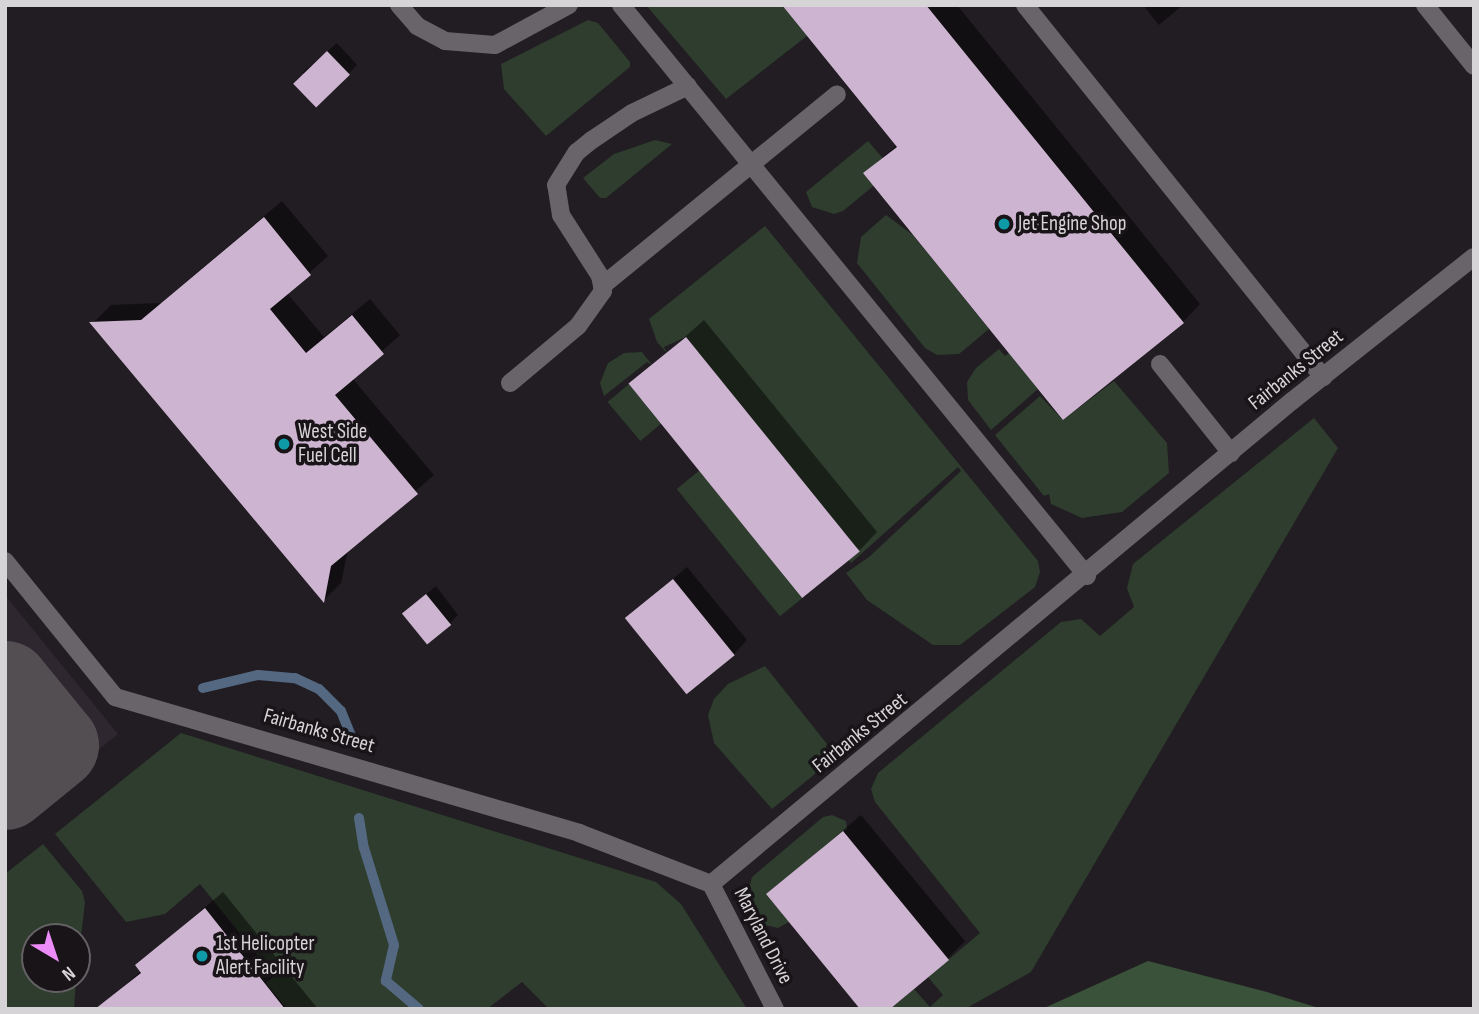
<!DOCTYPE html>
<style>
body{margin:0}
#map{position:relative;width:1479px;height:1014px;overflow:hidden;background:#211d22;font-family:"Sofia Sans Condensed",sans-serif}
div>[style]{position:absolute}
.built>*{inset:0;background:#2e272f}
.green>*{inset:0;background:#2e3d2d;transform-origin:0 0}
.forest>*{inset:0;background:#3b523a}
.shadow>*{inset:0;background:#0007}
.stream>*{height:10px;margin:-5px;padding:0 5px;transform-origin:5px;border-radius:5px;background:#546882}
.taxiway>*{height:89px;margin:-44.5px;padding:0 44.5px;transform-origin:44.5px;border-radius:44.5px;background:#524e52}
.building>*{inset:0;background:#cdb4d0;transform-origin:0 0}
.minor>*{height:18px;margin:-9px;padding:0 9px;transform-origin:9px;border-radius:9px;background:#696469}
.dots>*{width:19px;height:19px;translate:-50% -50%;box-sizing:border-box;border:4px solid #181418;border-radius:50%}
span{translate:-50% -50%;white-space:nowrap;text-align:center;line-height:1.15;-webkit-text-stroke:7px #181418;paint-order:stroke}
.poi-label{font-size:21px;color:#d7d4d7}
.left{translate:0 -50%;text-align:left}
.street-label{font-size:21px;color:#d7d4d7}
.frame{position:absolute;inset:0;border:7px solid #d7d4d7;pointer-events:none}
.north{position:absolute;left:21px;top:923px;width:70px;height:70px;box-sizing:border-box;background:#181418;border:2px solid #646164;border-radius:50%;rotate:141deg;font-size:19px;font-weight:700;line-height:28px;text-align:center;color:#d7d4d7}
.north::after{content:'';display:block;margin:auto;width:24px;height:32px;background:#ed8cf9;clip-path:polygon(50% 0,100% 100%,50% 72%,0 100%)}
</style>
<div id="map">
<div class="built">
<div style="clip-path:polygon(5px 595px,118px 734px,5px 826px)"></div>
</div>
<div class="green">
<div style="clip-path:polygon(646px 5px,785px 5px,807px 36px,726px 99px)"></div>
<div style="clip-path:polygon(588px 20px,598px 23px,630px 62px,630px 67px,546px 136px,504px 89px,501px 64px)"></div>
<div style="clip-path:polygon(655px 140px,672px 144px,606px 198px,600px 198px,583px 178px,614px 154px)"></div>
<div style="clip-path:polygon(868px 141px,893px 170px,843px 211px,834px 214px,812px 207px,806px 192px)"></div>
<div style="clip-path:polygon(886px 215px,913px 235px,989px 329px,959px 354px,937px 355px,925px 348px,857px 263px,861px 237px)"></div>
<div style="clip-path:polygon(765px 226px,1038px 561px,1040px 572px,1035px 587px,960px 645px,933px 645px,867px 600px,846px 573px,869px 557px,961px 471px,958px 467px,851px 563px,686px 337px,664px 347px,667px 353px,657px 342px,649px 319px)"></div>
<div style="clip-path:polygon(999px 349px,1005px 356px,1009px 353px,1038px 389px,991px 430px,968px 400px,967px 382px,976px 368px)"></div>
<div style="clip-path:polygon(642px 352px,652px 365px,647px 362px,604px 396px,600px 383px,608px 363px,624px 353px)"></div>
<div style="clip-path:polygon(1114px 381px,1167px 443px,1169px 473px,1122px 512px,1082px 518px,1051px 504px,1049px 494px,1044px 496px,995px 435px,1040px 396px,1063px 420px)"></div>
<div style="left:629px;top:384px;width:51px;height:28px;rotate:50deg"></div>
<div style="clip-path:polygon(1314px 418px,1338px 448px,1031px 972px,965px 1009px,890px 1009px,914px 989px,930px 1007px,943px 995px,928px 977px,980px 933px,875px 802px,871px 789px,878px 773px,1061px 622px,1081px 619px,1100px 636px,1134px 607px,1127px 588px,1133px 564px)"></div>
<div style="left:700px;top:470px;width:164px;height:30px;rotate:51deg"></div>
<div style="clip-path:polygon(765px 666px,827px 744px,815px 774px,772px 809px,714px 743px,708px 715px,714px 699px,728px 684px)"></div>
<div style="clip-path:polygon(181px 733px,656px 882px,681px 904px,747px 1009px,549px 1009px,522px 982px,487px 1009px,287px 1009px,266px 983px,274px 976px,200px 884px,165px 914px,126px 922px,55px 834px)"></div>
<div style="clip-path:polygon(832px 815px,846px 821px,847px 829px,766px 894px,789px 922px,778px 928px,757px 923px,747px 897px,752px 877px,823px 817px)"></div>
<div style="clip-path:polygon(43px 844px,82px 891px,85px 902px,77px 971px,77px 937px,35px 937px,35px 979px,76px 979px,74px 1009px,5px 1009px,5px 874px)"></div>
</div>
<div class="forest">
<div style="clip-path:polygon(1148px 961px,1267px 992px,1322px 1009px,1042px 1009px)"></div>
</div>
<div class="shadow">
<div style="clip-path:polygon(787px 5px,957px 5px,1200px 304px,1183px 322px,865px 173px,897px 145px)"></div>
<div style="clip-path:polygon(1143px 5px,1183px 5px,1159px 25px)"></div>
<div style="clip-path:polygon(337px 43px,357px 65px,348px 74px,302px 73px)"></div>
<div style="clip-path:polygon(282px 201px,328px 256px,287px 293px,324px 337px,370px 299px,400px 335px,352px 378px,434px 475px,348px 550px,341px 583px,324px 600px,94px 322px,111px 305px,161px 303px)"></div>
<div style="clip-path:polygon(704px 320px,877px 532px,860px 550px,632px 384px)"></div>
<div style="clip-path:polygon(687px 567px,747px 640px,734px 654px,627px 618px)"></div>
<div style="clip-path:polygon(436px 586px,458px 615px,449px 624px,404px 613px)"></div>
<div style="clip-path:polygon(861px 815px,965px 941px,948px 958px,768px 894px)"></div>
<div style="clip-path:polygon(223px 892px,318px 1009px,114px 1009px,108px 1001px,141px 971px,137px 965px)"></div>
</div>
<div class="stream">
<div style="left:203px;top:688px;width:57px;rotate:-13.3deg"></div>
<div style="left:258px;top:675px;width:37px;rotate:5deg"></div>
<div style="left:295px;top:678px;width:26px;rotate:25deg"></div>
<div style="left:319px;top:689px;width:31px;rotate:45deg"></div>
<div style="left:341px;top:711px;width:32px;rotate:68deg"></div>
<div style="left:359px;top:818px;width:30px;rotate:81deg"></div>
<div style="left:364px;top:848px;width:102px;rotate:72.8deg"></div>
<div style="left:394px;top:945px;width:37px;rotate:103deg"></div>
<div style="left:386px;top:981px;width:43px;rotate:40.3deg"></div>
</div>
<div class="taxiway">
<div style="left:5px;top:685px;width:77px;rotate:50.8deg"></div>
<div style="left:54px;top:745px;width:63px;rotate:140.8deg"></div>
</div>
<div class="building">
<div style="clip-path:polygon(782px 5px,926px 5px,1184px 323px,1063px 420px,863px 173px,897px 147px)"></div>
<div style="left:327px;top:51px;width:33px;height:47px;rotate:46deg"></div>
<div style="clip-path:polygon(264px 217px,311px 275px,270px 309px,306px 353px,352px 315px,384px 354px,335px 395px,418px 494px,331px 566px,324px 603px,89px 322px,141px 320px)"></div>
<div style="left:686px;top:337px;width:276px;height:74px;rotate:51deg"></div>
<div style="left:673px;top:579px;width:98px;height:62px;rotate:51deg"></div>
<div style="left:426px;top:594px;width:40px;height:31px;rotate:51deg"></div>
<div style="clip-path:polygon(843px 831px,949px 960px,890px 1009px,860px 1009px,766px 894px)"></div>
<div style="clip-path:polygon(205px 908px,285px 1009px,95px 1009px,141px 973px,135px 965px)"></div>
</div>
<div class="minor">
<div style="left:399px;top:5px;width:28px;rotate:49deg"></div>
<div style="left:417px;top:26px;width:32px;rotate:28deg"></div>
<div style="left:445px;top:41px;width:50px;rotate:4.6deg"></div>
<div style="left:495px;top:45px;width:84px;rotate:-28.4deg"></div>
<div style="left:621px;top:5px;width:737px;rotate:50.78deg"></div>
<div style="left:1025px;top:5px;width:477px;rotate:51.3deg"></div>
<div style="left:1425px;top:5px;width:78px;rotate:51.2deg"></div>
<div style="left:602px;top:286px;width:303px;rotate:-39.2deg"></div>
<div style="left:1160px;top:364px;width:114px;rotate:51.4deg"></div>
<div style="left:510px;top:383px;width:89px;rotate:-40deg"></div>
<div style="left:578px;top:326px;width:43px;rotate:-54.5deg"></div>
<div style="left:603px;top:291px;width:15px;rotate:-101deg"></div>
<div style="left:600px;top:276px;width:72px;rotate:-122.6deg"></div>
<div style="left:561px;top:215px;width:30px;rotate:-99deg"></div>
<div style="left:556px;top:185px;width:39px;rotate:-58deg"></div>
<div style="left:577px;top:152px;width:19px;rotate:-39deg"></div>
<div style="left:592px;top:140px;width:48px;rotate:-34deg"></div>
<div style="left:632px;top:113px;width:62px;rotate:-25.7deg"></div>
<div style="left:5px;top:561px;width:175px;rotate:51deg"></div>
<div style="left:115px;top:697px;width:484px;rotate:16.3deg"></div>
<div style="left:579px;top:833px;width:142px;rotate:21.1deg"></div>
<div style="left:711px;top:884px;width:756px;rotate:-39.74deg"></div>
<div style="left:1292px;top:401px;width:232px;rotate:-38.4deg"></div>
<div style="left:711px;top:884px;width:140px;rotate:62.9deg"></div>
</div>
<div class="dots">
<div style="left:1004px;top:224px;background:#0f9aa8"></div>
<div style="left:284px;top:444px;background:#0f9aa8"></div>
<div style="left:202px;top:956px;background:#0f9aa8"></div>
</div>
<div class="poi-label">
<span class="left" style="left:1018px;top:224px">Jet Engine Shop</span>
<span class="left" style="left:298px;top:444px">West Side<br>Fuel Cell</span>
<span class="left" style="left:216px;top:956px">1st Helicopter<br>Alert Facility</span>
</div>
<div class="street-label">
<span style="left:1296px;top:370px;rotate:-39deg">Fairbanks Street</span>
<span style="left:319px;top:731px;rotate:16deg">Fairbanks Street</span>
<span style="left:860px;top:733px;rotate:-39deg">Fairbanks Street</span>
<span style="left:763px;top:936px;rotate:63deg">Maryland Drive</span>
</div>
<div class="frame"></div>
<div class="north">N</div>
</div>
